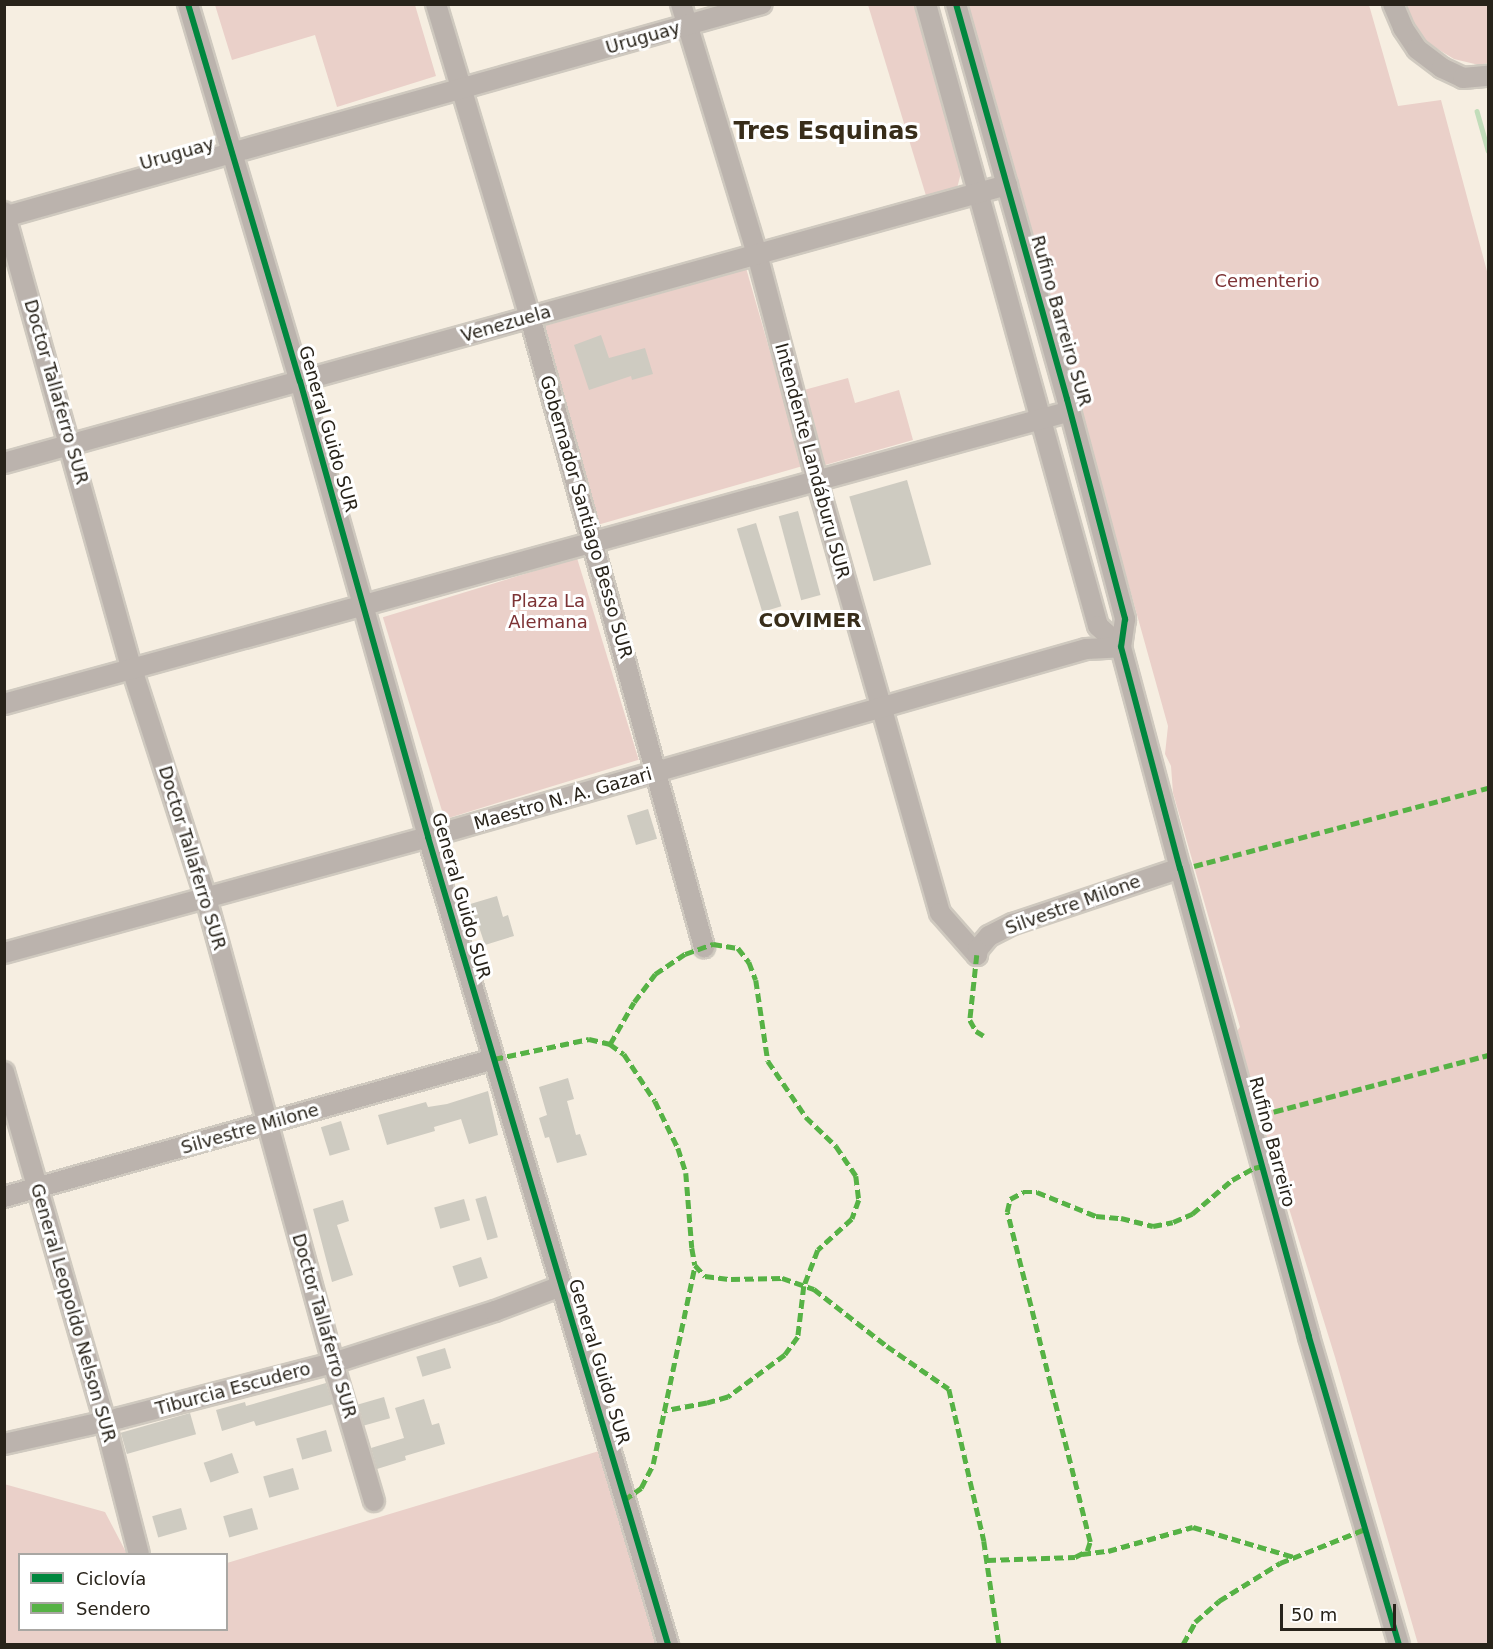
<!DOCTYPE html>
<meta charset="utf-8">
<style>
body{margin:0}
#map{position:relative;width:1493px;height:1649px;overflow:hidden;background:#f6eee1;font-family:"DejaVu Sans",sans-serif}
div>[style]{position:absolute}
.green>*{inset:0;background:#ead0c9;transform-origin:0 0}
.stream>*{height:4.5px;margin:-2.25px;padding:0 2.25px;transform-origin:2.25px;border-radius:2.25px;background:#c2ddba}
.building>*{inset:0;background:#cecbc1;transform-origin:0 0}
.roads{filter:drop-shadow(2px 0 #cfc9bf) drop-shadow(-2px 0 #cfc9bf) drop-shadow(0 2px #cfc9bf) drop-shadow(0 -2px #cfc9bf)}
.minor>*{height:20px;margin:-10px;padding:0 10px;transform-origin:10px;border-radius:10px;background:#bbb3ad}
.quiet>*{height:4.5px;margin-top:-2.25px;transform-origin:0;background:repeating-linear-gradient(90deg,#56b245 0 9px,transparent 0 13.5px)}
.cycleway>*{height:6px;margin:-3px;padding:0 3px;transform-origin:3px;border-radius:3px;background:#00873e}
span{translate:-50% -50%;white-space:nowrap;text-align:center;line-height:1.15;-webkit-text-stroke:6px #fff;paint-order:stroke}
.street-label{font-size:18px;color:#28231a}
.park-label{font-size:18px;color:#7d3335}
.neighbourhood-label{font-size:20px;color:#382d1a;font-weight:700}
.district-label{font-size:24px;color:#382d1a;font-weight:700}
.frame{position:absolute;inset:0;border:6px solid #28231a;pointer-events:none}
.legend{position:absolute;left:18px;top:1553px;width:210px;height:78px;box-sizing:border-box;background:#fff;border:2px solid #a9a7a3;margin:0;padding:8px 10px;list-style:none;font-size:18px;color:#28231a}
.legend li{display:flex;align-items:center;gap:12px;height:30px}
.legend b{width:30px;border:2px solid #a9a7a3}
.scale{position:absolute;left:1280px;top:1604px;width:116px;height:27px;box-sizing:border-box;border:3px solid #28231a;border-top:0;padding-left:8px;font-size:18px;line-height:21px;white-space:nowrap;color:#28231a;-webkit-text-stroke:4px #fff;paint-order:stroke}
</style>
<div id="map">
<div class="green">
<div style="clip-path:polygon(215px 5px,415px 5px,436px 76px,337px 107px,315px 35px,232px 60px)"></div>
<div style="clip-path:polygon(868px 5px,914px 5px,961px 173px,957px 188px,927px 199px)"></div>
<div style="clip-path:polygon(967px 5px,1369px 5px,1398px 106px,1441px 100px,1488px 275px,1488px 1644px,1418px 1644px,1335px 1357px,1235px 1034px,1240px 1027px,1173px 793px,1171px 766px,1165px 754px,1168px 726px)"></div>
<div style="clip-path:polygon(1402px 5px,1488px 5px,1488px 63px,1479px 65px,1454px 59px,1428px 43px,1414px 27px)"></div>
<div style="left:746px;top:268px;width:206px;height:211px;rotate:74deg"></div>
<div style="clip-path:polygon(848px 378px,855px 403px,899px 390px,913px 440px,825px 465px,804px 390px)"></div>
<div style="left:577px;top:558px;width:211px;height:203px;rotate:73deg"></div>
<div style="clip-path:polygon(609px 1448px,669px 1644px,5px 1644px,4px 1484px,105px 1512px,127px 1554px,20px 1554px,20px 1630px,226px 1630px,227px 1563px)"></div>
</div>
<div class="stream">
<div style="left:1477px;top:111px;width:41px;rotate:74.2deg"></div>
</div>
<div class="building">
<div style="clip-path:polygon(601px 335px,609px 358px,645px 348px,653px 374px,632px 380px,631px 376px,589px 390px,574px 345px)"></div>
<div style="left:907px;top:480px;width:88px;height:60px;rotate:74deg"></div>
<div style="left:798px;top:511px;width:87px;height:20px;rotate:75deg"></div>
<div style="left:756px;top:523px;width:87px;height:20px;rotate:73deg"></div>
<div style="left:648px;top:809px;width:31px;height:22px;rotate:73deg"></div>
<div style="clip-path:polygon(497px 896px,503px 917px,508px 915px,514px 936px,485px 945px,478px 924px,474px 926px,467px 905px)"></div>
<div style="clip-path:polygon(568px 1078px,574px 1099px,567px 1101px,576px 1135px,580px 1134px,587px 1155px,557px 1163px,549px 1137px,545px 1138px,539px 1118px,547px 1115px,539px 1087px)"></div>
<div style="clip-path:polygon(488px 1091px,498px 1135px,469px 1144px,461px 1119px,434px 1127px,435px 1131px,387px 1145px,378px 1115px,426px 1102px,428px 1107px,447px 1104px)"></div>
<div style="left:341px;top:1121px;width:30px;height:21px;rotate:73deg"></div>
<div style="left:486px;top:1196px;width:43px;height:11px;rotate:74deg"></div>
<div style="left:464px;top:1199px;width:22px;height:31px;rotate:74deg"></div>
<div style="clip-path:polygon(343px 1200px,349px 1221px,337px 1225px,353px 1275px,332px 1282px,313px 1209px)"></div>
<div style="left:481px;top:1257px;width:22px;height:30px;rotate:72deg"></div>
<div style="left:445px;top:1348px;width:21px;height:30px;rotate:73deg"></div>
<div style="clip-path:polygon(326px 1383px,333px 1404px,256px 1426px,254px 1421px,222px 1431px,216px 1410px,245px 1402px,246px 1406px)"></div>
<div style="left:384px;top:1397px;width:22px;height:27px;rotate:74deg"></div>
<div style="clip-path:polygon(424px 1399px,432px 1425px,439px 1423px,445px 1444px,405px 1456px,406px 1460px,377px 1469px,371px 1448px,404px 1438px,395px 1408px)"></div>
<div style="left:190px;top:1413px;width:22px;height:72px;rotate:74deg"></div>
<div style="left:326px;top:1430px;width:22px;height:31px;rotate:74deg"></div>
<div style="left:232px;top:1453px;width:21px;height:30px;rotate:71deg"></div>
<div style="left:293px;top:1468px;width:22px;height:31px;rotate:74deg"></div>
<div style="left:181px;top:1508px;width:22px;height:30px;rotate:74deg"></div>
<div style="left:252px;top:1508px;width:22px;height:30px;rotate:74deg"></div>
</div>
<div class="roads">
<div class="minor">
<div style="left:188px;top:4px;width:393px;rotate:73.5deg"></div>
<div style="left:300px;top:381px;width:474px;rotate:74.3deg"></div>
<div style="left:428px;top:837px;width:842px;rotate:73.44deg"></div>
<div style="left:436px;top:4px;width:327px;rotate:73.3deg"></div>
<div style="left:530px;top:317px;width:654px;rotate:74.56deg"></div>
<div style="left:681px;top:4px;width:261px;rotate:73.1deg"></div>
<div style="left:757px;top:254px;width:235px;rotate:75.2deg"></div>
<div style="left:817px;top:481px;width:449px;rotate:74.1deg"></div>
<div style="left:940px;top:913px;width:56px;rotate:48.6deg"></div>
<div style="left:977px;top:955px;width:6px;rotate:-81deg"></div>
<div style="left:978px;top:949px;width:17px;rotate:-50deg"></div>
<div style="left:989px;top:936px;width:27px;rotate:-27deg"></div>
<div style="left:1013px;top:924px;width:176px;rotate:-18.5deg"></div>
<div style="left:926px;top:4px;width:645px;rotate:74.54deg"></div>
<div style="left:1098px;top:626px;width:31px;rotate:42deg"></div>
<div style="left:956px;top:4px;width:410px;rotate:74.3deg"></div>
<div style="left:1067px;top:399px;width:228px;rotate:75.2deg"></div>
<div style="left:1125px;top:619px;width:28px;rotate:98deg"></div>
<div style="left:1121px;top:647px;width:229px;rotate:75.1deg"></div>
<div style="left:1180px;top:868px;width:486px;rotate:74.6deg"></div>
<div style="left:1309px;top:1337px;width:320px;rotate:73.7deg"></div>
<div style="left:1393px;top:4px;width:26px;rotate:67deg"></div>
<div style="left:1403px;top:28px;width:25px;rotate:56deg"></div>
<div style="left:1417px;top:49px;width:31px;rotate:37deg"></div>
<div style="left:1442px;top:68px;width:23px;rotate:25deg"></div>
<div style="left:1463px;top:78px;width:25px;rotate:-5deg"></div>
<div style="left:4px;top:212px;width:475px;rotate:74.4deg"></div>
<div style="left:132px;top:669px;width:241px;rotate:72.1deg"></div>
<div style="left:206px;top:898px;width:482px;rotate:74.7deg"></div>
<div style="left:333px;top:1363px;width:144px;rotate:73.5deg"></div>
<div style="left:4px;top:217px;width:787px;rotate:-15.7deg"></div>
<div style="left:4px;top:463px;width:1041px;rotate:-15.49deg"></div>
<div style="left:4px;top:704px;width:1106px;rotate:-15.36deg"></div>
<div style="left:4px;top:953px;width:440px;rotate:-15.3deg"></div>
<div style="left:428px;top:837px;width:684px;rotate:-15.95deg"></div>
<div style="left:1086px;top:649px;width:35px;rotate:-3deg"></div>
<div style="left:4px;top:1072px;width:364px;rotate:73.9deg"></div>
<div style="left:105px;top:1422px;width:136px;rotate:75.6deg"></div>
<div style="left:4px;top:1197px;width:509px;rotate:-15.73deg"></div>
<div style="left:4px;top:1444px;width:119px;rotate:-12.6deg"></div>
<div style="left:120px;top:1418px;width:220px;rotate:-14.5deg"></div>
<div style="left:333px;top:1363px;width:170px;rotate:-17.8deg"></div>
<div style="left:495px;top:1311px;width:71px;rotate:-20.7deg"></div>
</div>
</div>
<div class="quiet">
<div style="left:1194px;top:866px;width:304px;rotate:-14.9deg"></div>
<div style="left:977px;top:955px;width:65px;rotate:96.1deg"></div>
<div style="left:970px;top:1020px;width:13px;rotate:61deg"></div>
<div style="left:976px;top:1031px;width:9px;rotate:32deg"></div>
<div style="left:610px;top:1044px;width:48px;rotate:-60.3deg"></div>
<div style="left:634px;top:1002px;width:35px;rotate:-53deg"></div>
<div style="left:655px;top:974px;width:36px;rotate:-34deg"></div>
<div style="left:685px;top:954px;width:30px;rotate:-20deg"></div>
<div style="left:713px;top:944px;width:25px;rotate:9deg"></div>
<div style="left:738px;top:948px;width:18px;rotate:52deg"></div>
<div style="left:749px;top:962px;width:19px;rotate:69deg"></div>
<div style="left:756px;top:980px;width:82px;rotate:81.6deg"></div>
<div style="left:768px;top:1061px;width:68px;rotate:55.8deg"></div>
<div style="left:806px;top:1117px;width:42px;rotate:44deg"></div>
<div style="left:836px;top:1146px;width:36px;rotate:56deg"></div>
<div style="left:856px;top:1176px;width:24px;rotate:83deg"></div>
<div style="left:859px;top:1200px;width:20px;rotate:110deg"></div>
<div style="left:852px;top:1219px;width:46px;rotate:137.6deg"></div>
<div style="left:818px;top:1250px;width:39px;rotate:111deg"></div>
<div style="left:804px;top:1286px;width:51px;rotate:96.7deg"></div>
<div style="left:798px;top:1337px;width:22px;rotate:126deg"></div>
<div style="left:785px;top:1355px;width:71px;rotate:143.6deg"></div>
<div style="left:728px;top:1397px;width:22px;rotate:164deg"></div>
<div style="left:707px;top:1403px;width:44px;rotate:169.5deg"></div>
<div style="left:494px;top:1059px;width:97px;rotate:-11.9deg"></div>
<div style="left:589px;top:1039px;width:22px;rotate:13deg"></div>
<div style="left:610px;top:1044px;width:17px;rotate:36deg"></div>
<div style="left:624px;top:1054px;width:56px;rotate:56.6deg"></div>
<div style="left:655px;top:1101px;width:52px;rotate:63.9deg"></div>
<div style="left:678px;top:1148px;width:26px;rotate:72deg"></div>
<div style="left:686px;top:1173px;width:75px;rotate:85.4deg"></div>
<div style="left:692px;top:1248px;width:17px;rotate:80deg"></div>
<div style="left:695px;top:1265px;width:15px;rotate:48deg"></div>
<div style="left:705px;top:1276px;width:26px;rotate:7deg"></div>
<div style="left:731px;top:1279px;width:51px;rotate:-1.1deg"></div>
<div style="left:782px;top:1278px;width:34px;rotate:19deg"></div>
<div style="left:814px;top:1289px;width:93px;rotate:38deg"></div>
<div style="left:887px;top:1346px;width:75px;rotate:34.7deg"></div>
<div style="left:949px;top:1389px;width:156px;rotate:77deg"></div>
<div style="left:984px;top:1541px;width:104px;rotate:81.7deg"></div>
<div style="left:1261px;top:1115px;width:235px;rotate:-14.8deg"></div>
<div style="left:624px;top:1500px;width:21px;rotate:-35deg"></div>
<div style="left:641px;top:1488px;width:27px;rotate:-63deg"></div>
<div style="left:653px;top:1464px;width:203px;rotate:-78.1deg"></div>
<div style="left:1082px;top:1554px;width:26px;rotate:-7deg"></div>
<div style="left:1108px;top:1551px;width:88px;rotate:-15.8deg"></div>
<div style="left:1193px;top:1527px;width:105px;rotate:16.5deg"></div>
<div style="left:987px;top:1560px;width:88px;rotate:-2deg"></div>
<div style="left:1075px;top:1557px;width:13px;rotate:-27deg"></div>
<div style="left:1087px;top:1551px;width:9px;rotate:-72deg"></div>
<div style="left:1090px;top:1542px;width:340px;rotate:-104.1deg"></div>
<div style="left:1007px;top:1212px;width:13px;rotate:-77deg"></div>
<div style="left:1010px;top:1199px;width:15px;rotate:-28deg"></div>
<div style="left:1023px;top:1192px;width:14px"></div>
<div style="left:1037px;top:1192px;width:64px;rotate:22.1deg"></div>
<div style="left:1096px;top:1216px;width:25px;rotate:5deg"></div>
<div style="left:1121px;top:1218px;width:33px;rotate:14deg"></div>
<div style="left:1153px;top:1226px;width:20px;rotate:-11deg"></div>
<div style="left:1173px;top:1222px;width:21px;rotate:-23deg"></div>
<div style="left:1192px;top:1214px;width:52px;rotate:-40.4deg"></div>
<div style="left:1232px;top:1180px;width:25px;rotate:-29deg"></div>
<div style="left:1254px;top:1168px;width:9px;rotate:-13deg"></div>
<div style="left:1183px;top:1644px;width:25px;rotate:-61deg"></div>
<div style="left:1195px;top:1622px;width:32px;rotate:-41deg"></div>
<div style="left:1219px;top:1601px;width:72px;rotate:-31.9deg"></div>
<div style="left:1280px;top:1563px;width:92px;rotate:-21.8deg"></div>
</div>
<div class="cycleway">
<div style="left:188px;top:4px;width:393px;rotate:73.5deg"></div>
<div style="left:300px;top:381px;width:474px;rotate:74.3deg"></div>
<div style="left:428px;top:837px;width:842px;rotate:73.44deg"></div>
<div style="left:956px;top:4px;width:410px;rotate:74.3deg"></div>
<div style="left:1067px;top:399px;width:228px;rotate:75.2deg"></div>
<div style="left:1125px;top:619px;width:28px;rotate:98deg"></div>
<div style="left:1121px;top:647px;width:229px;rotate:75.1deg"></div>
<div style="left:1180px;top:868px;width:486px;rotate:74.6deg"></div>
<div style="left:1309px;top:1337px;width:320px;rotate:73.7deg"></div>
</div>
<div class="street-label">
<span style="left:643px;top:38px;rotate:-16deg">Uruguay</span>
<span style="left:177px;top:154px;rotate:-16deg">Uruguay</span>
<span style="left:1061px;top:321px;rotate:74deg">Rufino Barreiro SUR</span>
<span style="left:506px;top:324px;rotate:-16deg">Venezuela</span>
<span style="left:56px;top:392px;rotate:74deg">Doctor Tallaferro SUR</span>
<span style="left:328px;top:429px;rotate:74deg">General Guido SUR</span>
<span style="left:812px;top:461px;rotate:75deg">Intendente Landáburu SUR</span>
<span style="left:586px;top:517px;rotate:74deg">Gobernador Santiago Besso SUR</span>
<span style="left:563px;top:799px;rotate:-16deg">Maestro N. A. Gazari</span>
<span style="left:192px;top:858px;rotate:73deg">Doctor Tallaferro SUR</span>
<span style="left:461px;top:896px;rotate:74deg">General Guido SUR</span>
<span style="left:1073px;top:905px;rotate:-20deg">Silvestre Milone</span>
<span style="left:250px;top:1129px;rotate:-16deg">Silvestre Milone</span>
<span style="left:1272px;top:1142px;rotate:75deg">Rufino Barreiro</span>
<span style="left:73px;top:1313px;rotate:74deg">General Leopoldo Nelson SUR</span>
<span style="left:324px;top:1326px;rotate:74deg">Doctor Tallaferro SUR</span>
<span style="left:599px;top:1362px;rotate:73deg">General Guido SUR</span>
<span style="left:233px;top:1389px;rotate:-15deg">Tiburcia Escudero</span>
</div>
<div class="park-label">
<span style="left:1267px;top:281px">Cementerio</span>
<span style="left:548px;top:612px">Plaza La<br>Alemana</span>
</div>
<div class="neighbourhood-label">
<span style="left:810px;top:620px">COVIMER</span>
</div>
<div class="district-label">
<span style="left:826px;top:132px">Tres Esquinas</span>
</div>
<div class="frame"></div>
<ul class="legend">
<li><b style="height:8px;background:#00873e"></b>Ciclovía</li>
<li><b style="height:8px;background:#56b245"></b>Sendero</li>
</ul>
<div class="scale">50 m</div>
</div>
